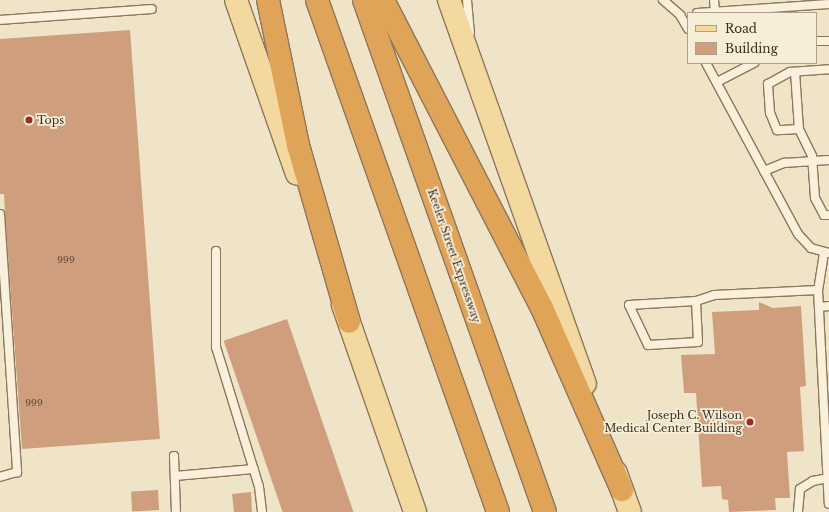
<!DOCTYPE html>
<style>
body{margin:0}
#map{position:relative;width:829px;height:512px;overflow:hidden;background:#f0e4c8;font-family:"Libre Baskerville",serif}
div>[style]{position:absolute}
.building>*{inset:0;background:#cf9f7d;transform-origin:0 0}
.roads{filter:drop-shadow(1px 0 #8d765c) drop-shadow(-1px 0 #8d765c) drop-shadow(0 1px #8d765c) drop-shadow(0 -1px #8d765c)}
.lane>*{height:8px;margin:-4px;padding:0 4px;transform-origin:4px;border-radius:4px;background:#faf1dc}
.primary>*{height:22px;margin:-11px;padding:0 11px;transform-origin:11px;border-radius:11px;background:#f3d9a0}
.highway>*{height:22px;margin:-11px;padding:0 11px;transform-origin:11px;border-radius:11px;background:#e0a458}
.dots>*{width:11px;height:11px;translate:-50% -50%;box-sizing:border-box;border:2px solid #f7eed8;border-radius:50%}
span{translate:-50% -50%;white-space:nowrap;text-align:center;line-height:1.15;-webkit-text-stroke:3.5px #f7eed8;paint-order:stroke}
.number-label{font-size:9px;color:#624a37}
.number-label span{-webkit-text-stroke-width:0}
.poi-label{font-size:11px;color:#3d2e20}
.left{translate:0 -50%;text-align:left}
.right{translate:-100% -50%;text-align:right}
.street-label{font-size:11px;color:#3d2e20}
.legend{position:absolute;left:687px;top:12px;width:130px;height:52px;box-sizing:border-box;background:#f7eed8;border:1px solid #ada18e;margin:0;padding:5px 7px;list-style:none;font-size:12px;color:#3d2e20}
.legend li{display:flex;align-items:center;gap:8px;height:20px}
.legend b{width:20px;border:1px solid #ada18e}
</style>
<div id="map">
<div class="building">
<div style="clip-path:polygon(130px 30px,160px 439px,22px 449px,5px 214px,4px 194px,0 194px,0 39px)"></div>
<div style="clip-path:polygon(759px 302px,773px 308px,801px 306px,806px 386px,800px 387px,804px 451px,787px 452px,790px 498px,775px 498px,776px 510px,729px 512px,728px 500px,722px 499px,721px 486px,702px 487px,696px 393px,684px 393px,681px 355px,715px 354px,712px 312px,759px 310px)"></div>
<div style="left:287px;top:319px;width:205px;height:67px;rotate:71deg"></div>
<div style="left:158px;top:490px;width:20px;height:27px;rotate:87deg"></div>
<div style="clip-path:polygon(251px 492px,252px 512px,234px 512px,232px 494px)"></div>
</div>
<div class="roads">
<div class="lane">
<div style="left:467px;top:0;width:33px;rotate:85deg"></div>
<div style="left:663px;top:0;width:23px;rotate:41deg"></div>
<div style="left:680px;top:15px;width:16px;rotate:60deg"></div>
<div style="left:714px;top:0;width:12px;rotate:85deg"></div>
<div style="left:697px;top:13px;width:132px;rotate:-3.9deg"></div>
<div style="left:0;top:20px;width:152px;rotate:-4.1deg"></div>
<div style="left:816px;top:41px;width:13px"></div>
<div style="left:706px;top:63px;width:194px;rotate:61.7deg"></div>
<div style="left:798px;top:234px;width:19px;rotate:47deg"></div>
<div style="left:811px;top:248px;width:18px;rotate:16deg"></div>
<div style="left:795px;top:72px;width:57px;rotate:86deg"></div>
<div style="left:799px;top:129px;width:30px;rotate:64deg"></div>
<div style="left:812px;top:156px;width:42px;rotate:85.9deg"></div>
<div style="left:815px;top:198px;width:19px;rotate:62deg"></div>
<div style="left:824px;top:215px;width:5px"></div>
<div style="left:717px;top:82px;width:42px;rotate:-27.2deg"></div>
<div style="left:799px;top:129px;width:22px;rotate:177deg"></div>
<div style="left:777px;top:130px;width:18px;rotate:-112deg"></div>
<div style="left:770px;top:113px;width:29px;rotate:-94deg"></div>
<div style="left:768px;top:84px;width:25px;rotate:-29deg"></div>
<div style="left:790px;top:72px;width:39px;rotate:-4deg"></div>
<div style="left:764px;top:171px;width:22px;rotate:-22deg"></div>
<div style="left:784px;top:163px;width:45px;rotate:-3.8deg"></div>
<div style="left:0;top:214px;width:259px;rotate:86.2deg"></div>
<div style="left:17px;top:472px;width:18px;rotate:164deg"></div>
<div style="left:216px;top:251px;width:96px;rotate:90deg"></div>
<div style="left:216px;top:347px;width:146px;rotate:72.9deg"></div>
<div style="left:259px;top:487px;width:25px;rotate:83deg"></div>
<div style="left:824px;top:253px;width:37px;rotate:99deg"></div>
<div style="left:818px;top:290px;width:214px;rotate:87.1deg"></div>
<div style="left:696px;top:301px;width:41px;rotate:87.2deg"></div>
<div style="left:698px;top:342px;width:50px;rotate:176.6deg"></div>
<div style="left:648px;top:345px;width:44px;rotate:-115.4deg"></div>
<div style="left:629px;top:305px;width:67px;rotate:-3.4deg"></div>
<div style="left:696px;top:301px;width:19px;rotate:-18deg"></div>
<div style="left:714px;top:295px;width:104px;rotate:-2.8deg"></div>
<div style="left:819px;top:307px;width:10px;rotate:-6deg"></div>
<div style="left:174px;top:456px;width:56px;rotate:88deg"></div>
<div style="left:175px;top:476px;width:79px;rotate:-5.1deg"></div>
<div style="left:798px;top:512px;width:23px;rotate:-85deg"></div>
<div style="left:800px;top:489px;width:15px;rotate:-32deg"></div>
<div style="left:813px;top:481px;width:16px;rotate:-11deg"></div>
</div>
<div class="primary">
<div style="left:236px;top:0;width:184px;rotate:70.7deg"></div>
<div style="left:449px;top:0;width:407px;rotate:70.5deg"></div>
<div style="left:343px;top:305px;width:219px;rotate:70.8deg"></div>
<div style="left:616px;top:473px;width:41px;rotate:70.3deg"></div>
</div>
<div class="highway">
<div style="left:268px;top:0;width:148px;rotate:78.3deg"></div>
<div style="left:298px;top:145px;width:184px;rotate:73.9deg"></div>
<div style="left:317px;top:0;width:543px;rotate:70.53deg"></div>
<div style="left:364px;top:0;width:543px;rotate:70.53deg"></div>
<div style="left:383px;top:0;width:347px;rotate:62.7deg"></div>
<div style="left:542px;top:308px;width:199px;rotate:66.3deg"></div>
</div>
</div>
<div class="dots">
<div style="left:29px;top:120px;background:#9e2a2b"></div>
<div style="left:750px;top:422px;background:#9e2a2b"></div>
</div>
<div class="number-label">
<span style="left:66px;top:260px">999</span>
<span style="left:34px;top:403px">999</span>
</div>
<div class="poi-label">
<span class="left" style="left:37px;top:120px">Tops</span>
<span class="right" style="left:742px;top:422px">Joseph C. Wilson<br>Medical Center Building</span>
</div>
<div class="street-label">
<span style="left:454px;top:256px;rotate:71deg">Keeler Street Expressway</span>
</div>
<ul class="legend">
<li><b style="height:5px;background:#f3d9a0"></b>Road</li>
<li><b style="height:11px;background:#cf9f7d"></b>Building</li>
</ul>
</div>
